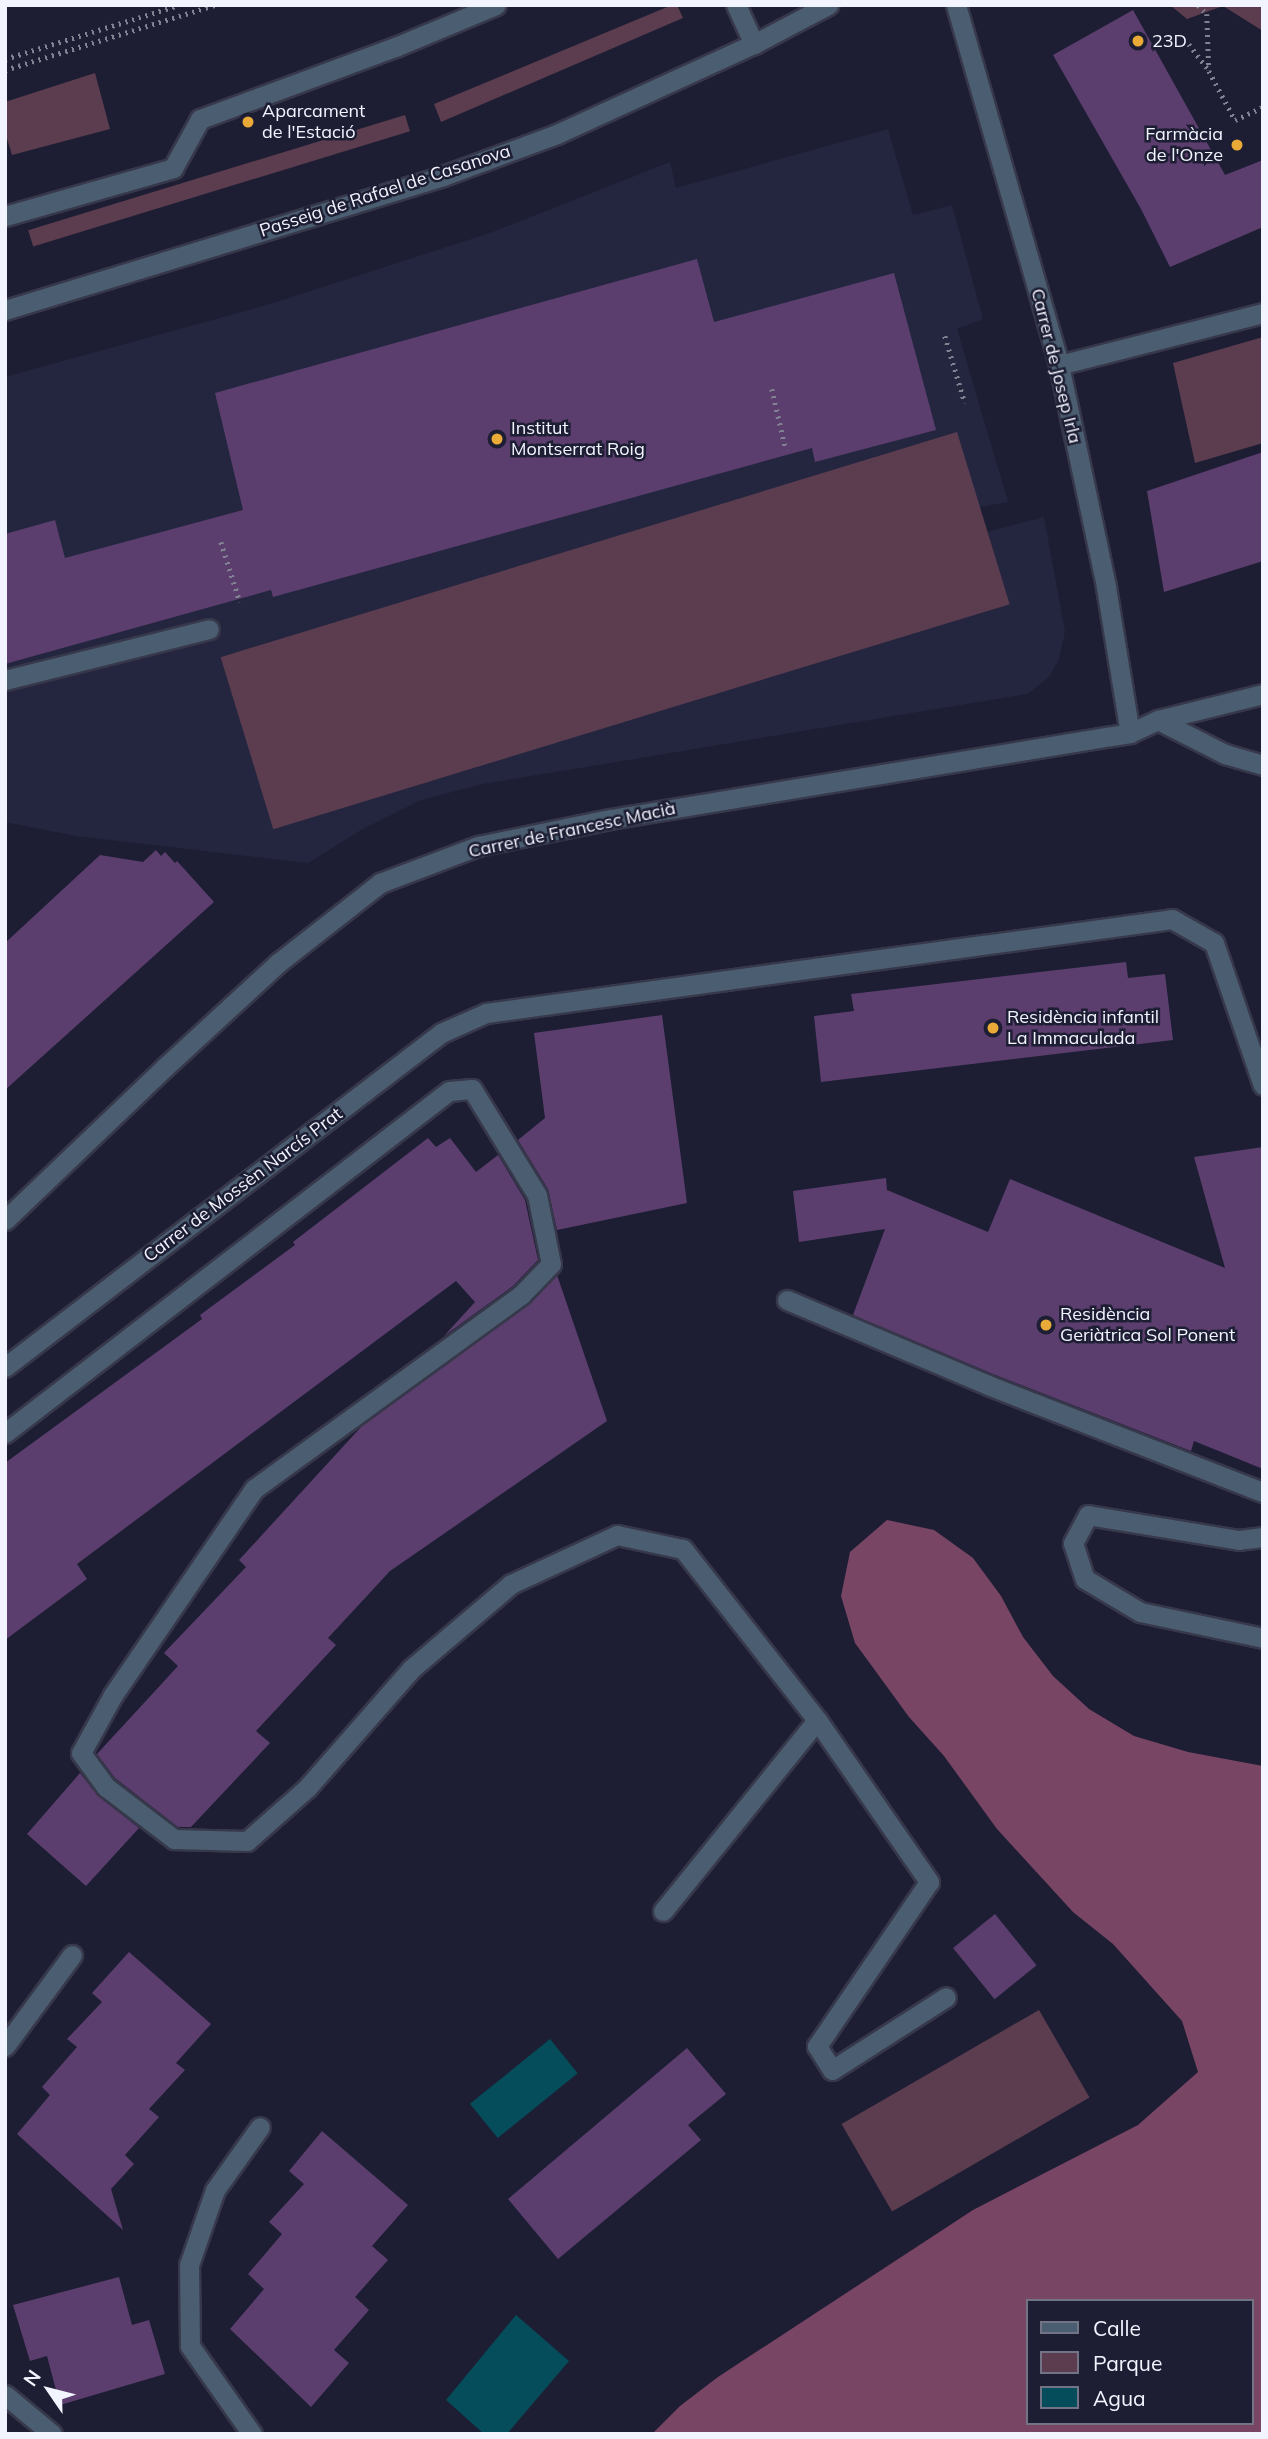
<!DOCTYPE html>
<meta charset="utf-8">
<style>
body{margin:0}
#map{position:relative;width:1268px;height:2439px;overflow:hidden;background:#1d1e33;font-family:Mulish,sans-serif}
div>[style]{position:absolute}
.built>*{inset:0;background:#242640}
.green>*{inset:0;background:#5c3d4f;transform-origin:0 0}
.forest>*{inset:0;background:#794565}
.water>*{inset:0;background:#054d5b;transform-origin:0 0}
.building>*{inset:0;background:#5b3e6e;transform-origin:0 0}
.path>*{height:4.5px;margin-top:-2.25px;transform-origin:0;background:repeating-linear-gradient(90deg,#818292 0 2px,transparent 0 7px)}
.roads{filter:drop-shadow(2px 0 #37384b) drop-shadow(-2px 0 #37384b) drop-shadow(0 2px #37384b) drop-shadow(0 -2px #37384b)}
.service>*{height:19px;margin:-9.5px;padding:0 9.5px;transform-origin:9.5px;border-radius:9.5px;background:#4b5d70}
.minor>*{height:19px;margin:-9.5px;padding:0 9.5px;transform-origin:9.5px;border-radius:9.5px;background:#4b5d70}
.dots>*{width:19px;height:19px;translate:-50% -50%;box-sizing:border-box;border:4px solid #1d1e33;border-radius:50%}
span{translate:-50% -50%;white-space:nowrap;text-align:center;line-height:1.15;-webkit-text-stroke:5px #1d1e33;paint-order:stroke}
.poi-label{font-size:18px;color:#f2f4ff}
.left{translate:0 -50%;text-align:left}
.right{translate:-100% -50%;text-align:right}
.street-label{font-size:18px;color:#f2f4ff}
.frame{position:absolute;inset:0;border:7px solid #f2f4ff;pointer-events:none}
.legend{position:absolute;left:1026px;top:2299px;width:228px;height:126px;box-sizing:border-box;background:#1d1e33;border:2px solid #727485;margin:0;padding:9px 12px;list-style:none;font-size:21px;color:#f2f4ff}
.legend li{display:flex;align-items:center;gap:14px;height:35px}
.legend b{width:35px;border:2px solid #727485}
.north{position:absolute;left:14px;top:2355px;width:70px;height:70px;-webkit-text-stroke:5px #1d1e33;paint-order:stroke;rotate:305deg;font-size:19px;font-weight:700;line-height:28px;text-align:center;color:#f2f4ff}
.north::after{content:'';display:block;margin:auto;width:24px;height:32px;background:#f2f4ff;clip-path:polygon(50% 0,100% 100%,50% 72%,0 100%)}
</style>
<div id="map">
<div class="built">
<div style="clip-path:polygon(888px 129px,913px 215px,952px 205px,983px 319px,957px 329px,1008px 502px,980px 507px,987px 532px,1044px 517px,1065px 632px,1059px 659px,1049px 677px,1027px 694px,483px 784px,421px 800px,361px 830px,308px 863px,76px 836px,5px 822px,5px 377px,267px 305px,490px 233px,670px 162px,676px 188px)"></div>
</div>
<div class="green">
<div style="clip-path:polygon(672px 5px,677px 5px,683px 18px,441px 122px,434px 104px)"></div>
<div style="clip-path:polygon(1170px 5px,1263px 5px,1263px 31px,1223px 6px,1187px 19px)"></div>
<div style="clip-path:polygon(95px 73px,110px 129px,12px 155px,5px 132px,5px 102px)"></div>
<div style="left:405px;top:115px;width:17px;height:394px;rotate:73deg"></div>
<div style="clip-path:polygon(1263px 337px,1263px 443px,1195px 463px,1173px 363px)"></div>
<div style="left:957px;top:432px;width:180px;height:770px;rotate:73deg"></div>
<div style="left:1039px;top:2010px;width:101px;height:228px;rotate:60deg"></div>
</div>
<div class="forest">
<div style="clip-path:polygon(evenodd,887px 1520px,934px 1530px,973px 1558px,1001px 1596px,1023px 1637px,1053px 1676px,1089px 1709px,1134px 1736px,1188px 1752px,1263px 1766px,1263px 2434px,652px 2434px,680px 2406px,718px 2377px,973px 2210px,1138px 2125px,1198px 2072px,1182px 2021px,1113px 1944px,1073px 1912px,997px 1829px,944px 1756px,909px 1717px,855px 1643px,841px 1596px,850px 1552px,887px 1520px,1028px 2301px,1252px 2301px,1252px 2423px,1028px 2423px,1028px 2301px)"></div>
</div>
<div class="water">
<div style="left:550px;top:2039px;width:44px;height:103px;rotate:51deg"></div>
<div style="clip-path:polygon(516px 2315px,569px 2361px,507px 2434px,484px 2434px,446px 2400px)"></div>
</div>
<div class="building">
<div style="clip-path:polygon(1133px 10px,1225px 175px,1263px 160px,1263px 227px,1170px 267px,1141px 209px,1053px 55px)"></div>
<div style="clip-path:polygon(697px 259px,714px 322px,894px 273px,936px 430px,815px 462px,812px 448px,273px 597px,271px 590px,5px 664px,5px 534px,55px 520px,65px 558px,243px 510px,215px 393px)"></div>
<div style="clip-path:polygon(1263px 452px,1263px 561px,1164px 592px,1147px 491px)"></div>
<div style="clip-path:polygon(156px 850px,161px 856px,165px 852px,175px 863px,177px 861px,214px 902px,5px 1090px,5px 943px,100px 855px,143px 862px)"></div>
<div style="clip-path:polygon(1126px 962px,1128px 978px,1165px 974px,1173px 1040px,821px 1082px,814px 1016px,854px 1011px,851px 994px)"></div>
<div style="clip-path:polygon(662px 1015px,687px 1203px,557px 1230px,548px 1189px,518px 1140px,545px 1118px,534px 1033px)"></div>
<div style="clip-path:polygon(428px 1138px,436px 1147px,450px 1138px,476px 1172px,498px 1155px,525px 1200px,538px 1260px,513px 1286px,444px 1336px,475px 1302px,456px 1281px,77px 1564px,87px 1579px,5px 1640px,5px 1463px,202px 1319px,200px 1315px,295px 1245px,293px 1242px)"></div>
<div style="clip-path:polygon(1263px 1147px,1263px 1469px,1194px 1441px,1191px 1451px,993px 1374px,853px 1315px,885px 1229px,799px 1242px,793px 1191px,886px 1178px,887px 1190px,988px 1232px,1010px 1179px,1225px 1268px,1194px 1157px)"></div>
<div style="clip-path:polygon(557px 1275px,607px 1421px,390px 1571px,328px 1638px,336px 1645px,256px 1731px,270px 1743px,191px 1827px,178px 1827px,115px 1778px,97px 1754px,178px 1666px,164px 1653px,246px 1567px,239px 1560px,361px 1427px,528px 1305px)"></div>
<div style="clip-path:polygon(80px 1773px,98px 1796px,139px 1828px,86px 1886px,27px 1834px)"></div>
<div style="left:995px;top:1914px;width:66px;height:54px;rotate:51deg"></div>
<div style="clip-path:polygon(129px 1952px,211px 2024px,176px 2063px,185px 2070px,149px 2109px,159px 2117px,125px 2155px,134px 2164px,111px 2189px,123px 2230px,17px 2134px,50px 2095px,42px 2087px,77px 2047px,67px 2039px,102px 2002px,92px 1993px)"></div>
<div style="clip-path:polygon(687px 2048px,726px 2094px,688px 2125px,701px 2140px,558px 2259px,508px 2199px)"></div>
<div style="clip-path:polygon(322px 2131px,408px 2205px,372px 2246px,388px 2260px,355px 2297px,369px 2310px,334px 2350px,349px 2363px,311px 2407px,230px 2329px,264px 2289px,248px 2274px,282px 2234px,269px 2222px,304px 2184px,289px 2171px)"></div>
<div style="clip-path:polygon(119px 2277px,132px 2325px,149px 2320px,165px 2374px,60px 2405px,47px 2356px,30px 2361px,13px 2305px)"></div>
</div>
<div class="path">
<div style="left:1198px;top:5px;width:13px;rotate:45deg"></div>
<div style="left:1207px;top:14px;width:56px;rotate:88deg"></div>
<div style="left:1189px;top:44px;width:34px;rotate:53deg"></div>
<div style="left:1209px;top:71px;width:55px;rotate:62deg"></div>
<div style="left:1235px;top:120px;width:31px;rotate:-25deg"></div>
<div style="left:5px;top:59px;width:182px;rotate:-17.2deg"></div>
<div style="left:5px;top:70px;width:220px;rotate:-17.2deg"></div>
<div style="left:945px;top:336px;width:70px;rotate:73.4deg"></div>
<div style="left:772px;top:389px;width:63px;rotate:77.1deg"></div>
<div style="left:221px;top:542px;width:63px;rotate:72.4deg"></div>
</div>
<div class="roads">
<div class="service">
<div style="left:1059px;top:365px;width:211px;rotate:-14.3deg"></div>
<div style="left:5px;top:680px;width:210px;rotate:-14deg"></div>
</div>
<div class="minor">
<div style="left:736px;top:5px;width:43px;rotate:65.2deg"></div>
<div style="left:956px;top:5px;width:374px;rotate:74deg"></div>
<div style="left:1059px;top:365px;width:227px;rotate:78deg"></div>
<div style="left:1106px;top:587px;width:148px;rotate:80.7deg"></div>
<div style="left:5px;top:216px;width:175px;rotate:-15.9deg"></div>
<div style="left:173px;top:168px;width:56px;rotate:-61.1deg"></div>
<div style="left:200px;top:119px;width:208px;rotate:-20.3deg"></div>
<div style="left:395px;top:47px;width:109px;rotate:-22.6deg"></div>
<div style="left:5px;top:310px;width:458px;rotate:-17deg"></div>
<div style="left:443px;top:176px;width:121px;rotate:-20.2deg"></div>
<div style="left:557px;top:134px;width:217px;rotate:-24.6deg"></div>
<div style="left:754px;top:44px;width:84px;rotate:-27.8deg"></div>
<div style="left:1158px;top:720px;width:75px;rotate:26.9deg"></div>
<div style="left:1225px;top:754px;width:40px;rotate:16deg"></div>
<div style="left:5px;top:1220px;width:221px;rotate:-43.7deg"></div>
<div style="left:165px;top:1067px;width:154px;rotate:-42.6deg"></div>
<div style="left:278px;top:963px;width:130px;rotate:-38.1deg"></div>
<div style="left:380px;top:883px;width:105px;rotate:-20.7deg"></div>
<div style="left:478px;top:846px;width:135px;rotate:-11.6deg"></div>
<div style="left:610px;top:819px;width:527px;rotate:-9.39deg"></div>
<div style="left:1130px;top:733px;width:31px;rotate:-25deg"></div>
<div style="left:1158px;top:720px;width:108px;rotate:-13.9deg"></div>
<div style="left:787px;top:1300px;width:218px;rotate:22.9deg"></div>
<div style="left:988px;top:1385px;width:295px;rotate:21.3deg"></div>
<div style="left:5px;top:1367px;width:549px;rotate:-37.45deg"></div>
<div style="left:441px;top:1033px;width:49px;rotate:-24deg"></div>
<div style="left:486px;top:1013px;width:692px;rotate:-7.8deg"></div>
<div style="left:1172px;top:919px;width:48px;rotate:29.7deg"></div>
<div style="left:1214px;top:943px;width:150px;rotate:71deg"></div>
<div style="left:5px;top:1433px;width:560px;rotate:-37.61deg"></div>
<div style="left:449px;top:1091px;width:23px;rotate:-5deg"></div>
<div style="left:472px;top:1089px;width:124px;rotate:58.5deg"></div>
<div style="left:537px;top:1195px;width:70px;rotate:78.5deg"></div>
<div style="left:551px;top:1264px;width:43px;rotate:134.1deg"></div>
<div style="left:521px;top:1295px;width:330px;rotate:144deg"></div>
<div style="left:254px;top:1489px;width:250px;rotate:124.4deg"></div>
<div style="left:113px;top:1695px;width:66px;rotate:118.9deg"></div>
<div style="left:81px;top:1753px;width:42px;rotate:53.7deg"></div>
<div style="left:106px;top:1787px;width:86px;rotate:37.4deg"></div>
<div style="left:174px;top:1839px;width:73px;rotate:1.6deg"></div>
<div style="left:247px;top:1841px;width:80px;rotate:-41.5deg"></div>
<div style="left:307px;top:1788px;width:158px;rotate:-48.8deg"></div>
<div style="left:411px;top:1669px;width:131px;rotate:-40.4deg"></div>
<div style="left:511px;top:1584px;width:117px;rotate:-24.8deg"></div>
<div style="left:617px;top:1535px;width:67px;rotate:12deg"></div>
<div style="left:683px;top:1549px;width:217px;rotate:51.9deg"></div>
<div style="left:817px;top:1720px;width:197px;rotate:55.3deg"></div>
<div style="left:929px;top:1882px;width:199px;rotate:124.3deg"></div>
<div style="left:817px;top:2046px;width:28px;rotate:58deg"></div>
<div style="left:832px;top:2070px;width:135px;rotate:-32.6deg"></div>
<div style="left:1263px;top:1537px;width:24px;rotate:173deg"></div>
<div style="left:1239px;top:1540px;width:153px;rotate:-170.6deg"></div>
<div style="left:1088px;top:1515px;width:32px;rotate:118deg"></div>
<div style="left:1073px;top:1543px;width:38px;rotate:72deg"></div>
<div style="left:1085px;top:1579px;width:64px;rotate:31deg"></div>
<div style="left:1140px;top:1612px;width:126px;rotate:11.9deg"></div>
<div style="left:663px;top:1911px;width:245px;rotate:-51.1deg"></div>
<div style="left:5px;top:2046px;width:113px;rotate:-53.6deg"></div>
<div style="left:5px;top:2395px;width:61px;rotate:39.7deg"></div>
<div style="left:252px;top:2434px;width:108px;rotate:-125.2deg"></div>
<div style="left:190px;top:2346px;width:81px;rotate:-90.7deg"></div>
<div style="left:189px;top:2265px;width:79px;rotate:-70.9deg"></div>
<div style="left:215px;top:2190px;width:77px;rotate:-54.5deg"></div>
</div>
</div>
<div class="dots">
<div style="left:1138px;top:41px;background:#e9aa38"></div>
<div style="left:248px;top:122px;background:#e9aa38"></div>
<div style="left:1237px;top:145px;background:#e9aa38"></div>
<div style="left:497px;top:439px;background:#e9aa38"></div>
<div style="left:993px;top:1028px;background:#e9aa38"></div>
<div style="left:1046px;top:1325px;background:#e9aa38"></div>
</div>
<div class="poi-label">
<span class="left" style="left:1152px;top:41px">23D</span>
<span class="left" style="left:262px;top:122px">Aparcament<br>de l'Estació</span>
<span class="right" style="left:1223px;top:145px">Farmàcia<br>de l'Onze</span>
<span class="left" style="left:511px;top:439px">Institut<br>Montserrat Roig</span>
<span class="left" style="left:1007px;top:1028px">Residència infantil<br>La Immaculada</span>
<span class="left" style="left:1060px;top:1325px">Residència<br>Geriàtrica Sol Ponent</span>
</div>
<div class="street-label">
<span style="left:385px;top:191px;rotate:-18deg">Passeig de Rafael de Casanova</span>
<span style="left:1056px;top:366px;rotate:76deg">Carrer de Josep Irla</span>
<span style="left:572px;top:830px;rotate:-12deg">Carrer de Francesc Macià</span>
<span style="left:243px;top:1185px;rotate:-37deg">Carrer de Mossèn Narcís Prat</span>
</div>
<div class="frame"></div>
<ul class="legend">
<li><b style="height:9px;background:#4b5d70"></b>Calle</li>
<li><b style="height:19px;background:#5c3d4f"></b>Parque</li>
<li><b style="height:19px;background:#054d5b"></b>Agua</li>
</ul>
<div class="north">N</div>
</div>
